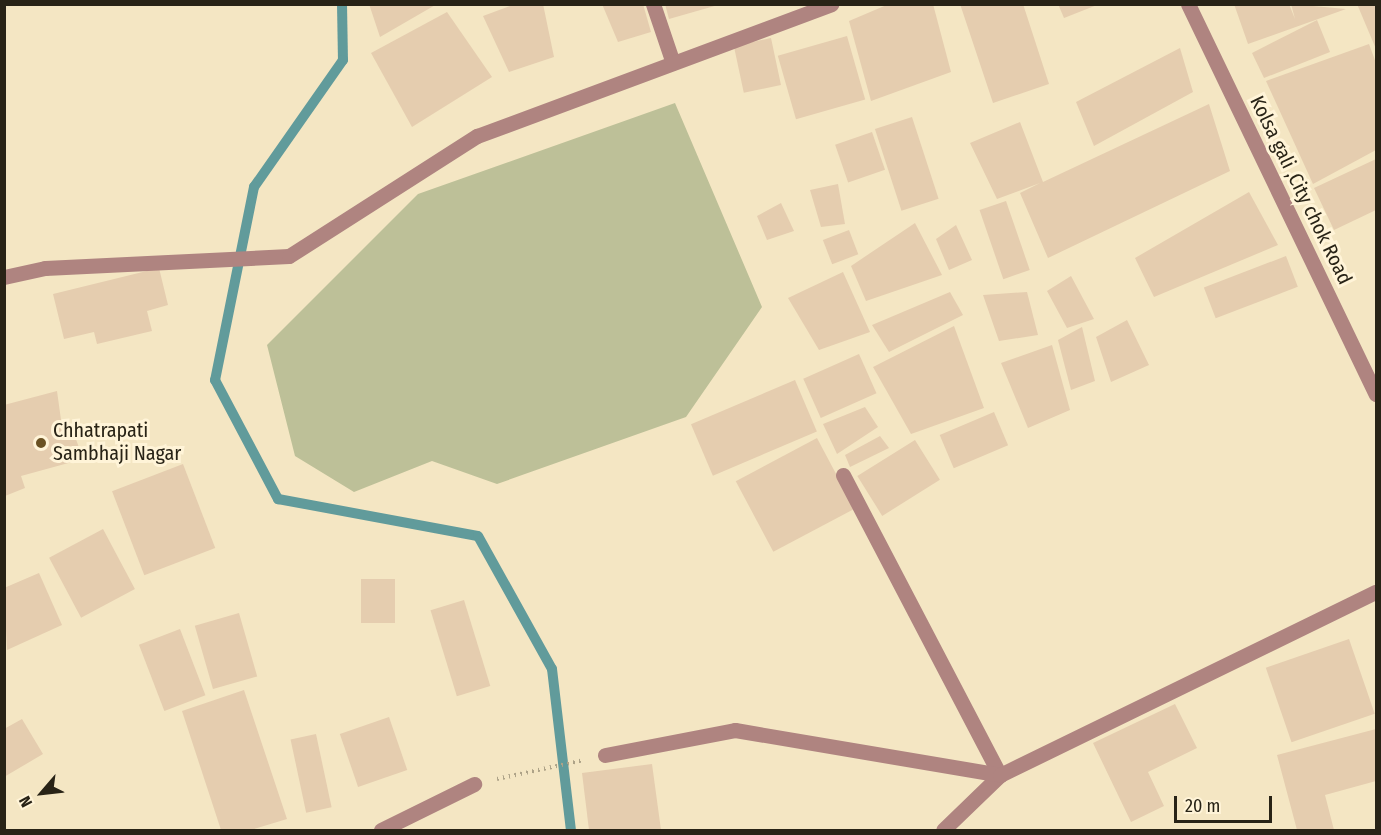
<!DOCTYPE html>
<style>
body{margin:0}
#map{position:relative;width:1381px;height:835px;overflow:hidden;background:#f4e6c3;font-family:"Fira Sans Condensed",sans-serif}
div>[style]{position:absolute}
.green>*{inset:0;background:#bdc098}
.stream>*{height:10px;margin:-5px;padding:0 5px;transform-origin:5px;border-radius:5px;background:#619b9b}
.building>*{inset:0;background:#e5cdaf;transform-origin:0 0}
.path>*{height:4px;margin-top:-2px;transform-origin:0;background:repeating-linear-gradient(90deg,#aea388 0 1.5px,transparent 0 6px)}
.minor>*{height:15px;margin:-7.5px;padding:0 7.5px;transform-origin:7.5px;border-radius:7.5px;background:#af8480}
.dots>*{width:16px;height:16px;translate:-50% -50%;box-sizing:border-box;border:3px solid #fff4d8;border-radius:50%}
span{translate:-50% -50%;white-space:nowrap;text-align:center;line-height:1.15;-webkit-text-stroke:6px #fff4d8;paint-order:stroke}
.street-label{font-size:20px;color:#282316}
.poi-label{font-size:20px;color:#282316}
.left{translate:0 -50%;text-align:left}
.frame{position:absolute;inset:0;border:6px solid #282316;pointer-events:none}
.north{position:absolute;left:12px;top:763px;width:60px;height:60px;-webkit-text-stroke:4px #fff4d8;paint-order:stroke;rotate:242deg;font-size:16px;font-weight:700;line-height:24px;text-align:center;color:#282316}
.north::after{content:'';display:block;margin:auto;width:21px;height:27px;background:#282316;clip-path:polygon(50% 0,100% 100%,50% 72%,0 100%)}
.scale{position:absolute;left:1174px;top:796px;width:98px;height:27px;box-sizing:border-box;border:3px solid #282316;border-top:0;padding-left:8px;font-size:18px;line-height:21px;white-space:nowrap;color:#282316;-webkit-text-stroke:4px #fff4d8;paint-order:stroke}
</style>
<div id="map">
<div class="green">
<div style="clip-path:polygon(675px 103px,762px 307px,686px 417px,497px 484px,432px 461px,354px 492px,295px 456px,267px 345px,418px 194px)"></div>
</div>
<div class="stream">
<div style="left:342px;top:4px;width:56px;rotate:89deg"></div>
<div style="left:343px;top:60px;width:155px;rotate:125deg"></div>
<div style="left:254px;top:187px;width:197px;rotate:101.4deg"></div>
<div style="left:215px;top:380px;width:135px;rotate:62.1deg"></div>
<div style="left:278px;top:499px;width:203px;rotate:10.5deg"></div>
<div style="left:478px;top:536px;width:152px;rotate:60.9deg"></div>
<div style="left:552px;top:669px;width:162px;rotate:83.3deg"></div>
</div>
<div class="building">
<div style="clip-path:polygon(369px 4px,437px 4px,380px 37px)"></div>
<div style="clip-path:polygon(515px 4px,543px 4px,554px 57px,509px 72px,483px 16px)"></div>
<div style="clip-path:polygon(602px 4px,643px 4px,651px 32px,618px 42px)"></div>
<div style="clip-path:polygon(665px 4px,717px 4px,718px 5px,669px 19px)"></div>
<div style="clip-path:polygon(889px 4px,933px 4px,951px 72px,871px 101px,849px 21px)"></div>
<div style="clip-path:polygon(960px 4px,1023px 4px,1049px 84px,993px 103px)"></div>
<div style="clip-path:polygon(1058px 4px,1097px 4px,1097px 5px,1064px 18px)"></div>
<div style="clip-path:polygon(1234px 4px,1289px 4px,1295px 19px,1291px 4px,1346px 9px,1248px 44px)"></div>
<div style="clip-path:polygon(1357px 4px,1376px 4px,1376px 49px)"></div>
<div style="clip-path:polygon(447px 12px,492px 77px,412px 127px,371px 53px)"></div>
<div style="clip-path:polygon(1317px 20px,1330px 52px,1264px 78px,1252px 53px)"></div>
<div style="left:847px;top:36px;width:66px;height:72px;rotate:74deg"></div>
<div style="left:771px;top:38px;width:48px;height:38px;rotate:78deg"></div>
<div style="clip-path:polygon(1369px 44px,1376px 63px,1376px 150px,1313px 184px,1266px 81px)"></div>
<div style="clip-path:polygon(1180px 48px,1193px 92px,1094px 146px,1076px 102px)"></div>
<div style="clip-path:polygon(1209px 104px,1230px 171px,1048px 258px,1020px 193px,1040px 183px,997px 199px,970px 143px,1020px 122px,1043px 182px)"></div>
<div style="left:912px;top:117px;width:86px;height:39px;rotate:72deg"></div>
<div style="left:872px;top:132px;width:40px;height:39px;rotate:71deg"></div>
<div style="clip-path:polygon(1376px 159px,1376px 210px,1334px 230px,1314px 188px)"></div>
<div style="clip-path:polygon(838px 184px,845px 224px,821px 227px,810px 190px)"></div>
<div style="clip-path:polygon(1249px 192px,1278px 245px,1154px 297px,1135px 258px)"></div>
<div style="left:1006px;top:201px;width:73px;height:28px;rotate:71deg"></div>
<div style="clip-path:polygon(781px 203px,794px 231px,767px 240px,757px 216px)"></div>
<div style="clip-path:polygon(915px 223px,942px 275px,866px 301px,851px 266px)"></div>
<div style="clip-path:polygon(956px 225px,972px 260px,949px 270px,936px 239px)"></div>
<div style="left:849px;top:230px;width:26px;height:28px;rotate:69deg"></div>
<div style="left:1286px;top:256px;width:33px;height:88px;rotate:69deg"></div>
<div style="clip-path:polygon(159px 268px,168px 305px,147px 311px,152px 331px,97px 344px,94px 332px,64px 339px,53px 294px)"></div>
<div style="clip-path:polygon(843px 272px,870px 332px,819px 350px,788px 298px)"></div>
<div style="clip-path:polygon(1071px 276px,1094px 319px,1067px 328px,1047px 291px)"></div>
<div style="clip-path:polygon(950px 292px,963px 315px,889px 352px,872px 325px)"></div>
<div style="clip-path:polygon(1027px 292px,1038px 335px,999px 341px,983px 295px)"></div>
<div style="clip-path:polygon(1127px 320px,1149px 365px,1111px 382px,1096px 337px)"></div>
<div style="clip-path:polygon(954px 326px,984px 408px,911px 434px,873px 367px)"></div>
<div style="clip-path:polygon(1082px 327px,1095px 381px,1071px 390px,1058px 340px)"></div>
<div style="clip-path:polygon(1052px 345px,1070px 410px,1028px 428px,1001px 363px)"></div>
<div style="left:859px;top:354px;width:43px;height:61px;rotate:66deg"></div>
<div style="left:795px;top:380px;width:56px;height:113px;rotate:67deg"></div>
<div style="clip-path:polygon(57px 391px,62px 427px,71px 425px,83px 459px,21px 476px,25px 488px,5px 496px,4px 405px)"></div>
<div style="clip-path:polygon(865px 407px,878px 427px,837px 454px,823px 424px)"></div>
<div style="left:994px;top:412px;width:36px;height:59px;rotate:67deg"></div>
<div style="clip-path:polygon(880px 436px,889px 448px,850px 467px,845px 455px)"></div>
<div style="left:817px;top:438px;width:80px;height:92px;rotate:62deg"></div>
<div style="left:915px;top:440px;width:47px;height:68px;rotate:58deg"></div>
<div style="left:183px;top:464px;width:90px;height:76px;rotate:69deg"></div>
<div style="left:103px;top:529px;width:68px;height:61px;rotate:62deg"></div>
<div style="clip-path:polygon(39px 573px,62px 625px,7px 650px,4px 588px)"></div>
<div style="left:361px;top:579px;width:34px;height:44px"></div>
<div style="left:464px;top:600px;width:90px;height:35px;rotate:73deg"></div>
<div style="left:239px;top:613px;width:66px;height:46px;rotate:74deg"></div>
<div style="left:180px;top:629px;width:71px;height:44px;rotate:69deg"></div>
<div style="left:1349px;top:639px;width:79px;height:88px;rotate:71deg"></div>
<div style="clip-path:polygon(244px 690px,287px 819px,251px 830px,221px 830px,182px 711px)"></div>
<div style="clip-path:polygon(1175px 704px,1197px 748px,1148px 772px,1164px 806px,1131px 822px,1093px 743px)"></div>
<div style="left:389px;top:717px;width:56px;height:52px;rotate:71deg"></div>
<div style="clip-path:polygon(22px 719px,43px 754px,4px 777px,4px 729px)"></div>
<div style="clip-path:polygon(1376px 729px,1376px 781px,1325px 795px,1334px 830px,1297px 830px,1277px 755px)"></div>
<div style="left:316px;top:734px;width:75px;height:26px;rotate:78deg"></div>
<div style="clip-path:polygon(652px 764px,661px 830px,589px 830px,582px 773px)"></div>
</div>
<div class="path">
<div style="left:497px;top:779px;width:89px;rotate:-12.3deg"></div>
</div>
<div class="minor">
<div style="left:653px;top:4px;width:62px;rotate:71.3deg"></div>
<div style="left:1188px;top:4px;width:433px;rotate:64.3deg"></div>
<div style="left:4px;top:277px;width:42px;rotate:-12.4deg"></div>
<div style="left:45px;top:268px;width:244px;rotate:-2.8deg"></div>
<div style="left:289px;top:256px;width:223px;rotate:-32.6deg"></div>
<div style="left:477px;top:136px;width:378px;rotate:-20.4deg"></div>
<div style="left:843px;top:475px;width:339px;rotate:62.4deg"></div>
<div style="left:1000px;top:775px;width:79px;rotate:136deg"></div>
<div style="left:605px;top:755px;width:132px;rotate:-10.9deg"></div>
<div style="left:735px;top:730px;width:269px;rotate:9.6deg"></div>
<div style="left:1000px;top:775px;width:418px;rotate:-26deg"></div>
<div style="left:381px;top:830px;width:104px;rotate:-26.3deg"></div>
</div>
<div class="dots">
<div style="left:41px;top:443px;background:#6a5122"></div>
</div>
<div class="street-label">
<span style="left:1301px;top:190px;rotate:64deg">Kolsa gali ,City chok Road</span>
</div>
<div class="poi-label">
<span class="left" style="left:53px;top:442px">Chhatrapati<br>Sambhaji Nagar</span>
</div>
<div class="frame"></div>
<div class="north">N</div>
<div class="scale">20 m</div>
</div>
